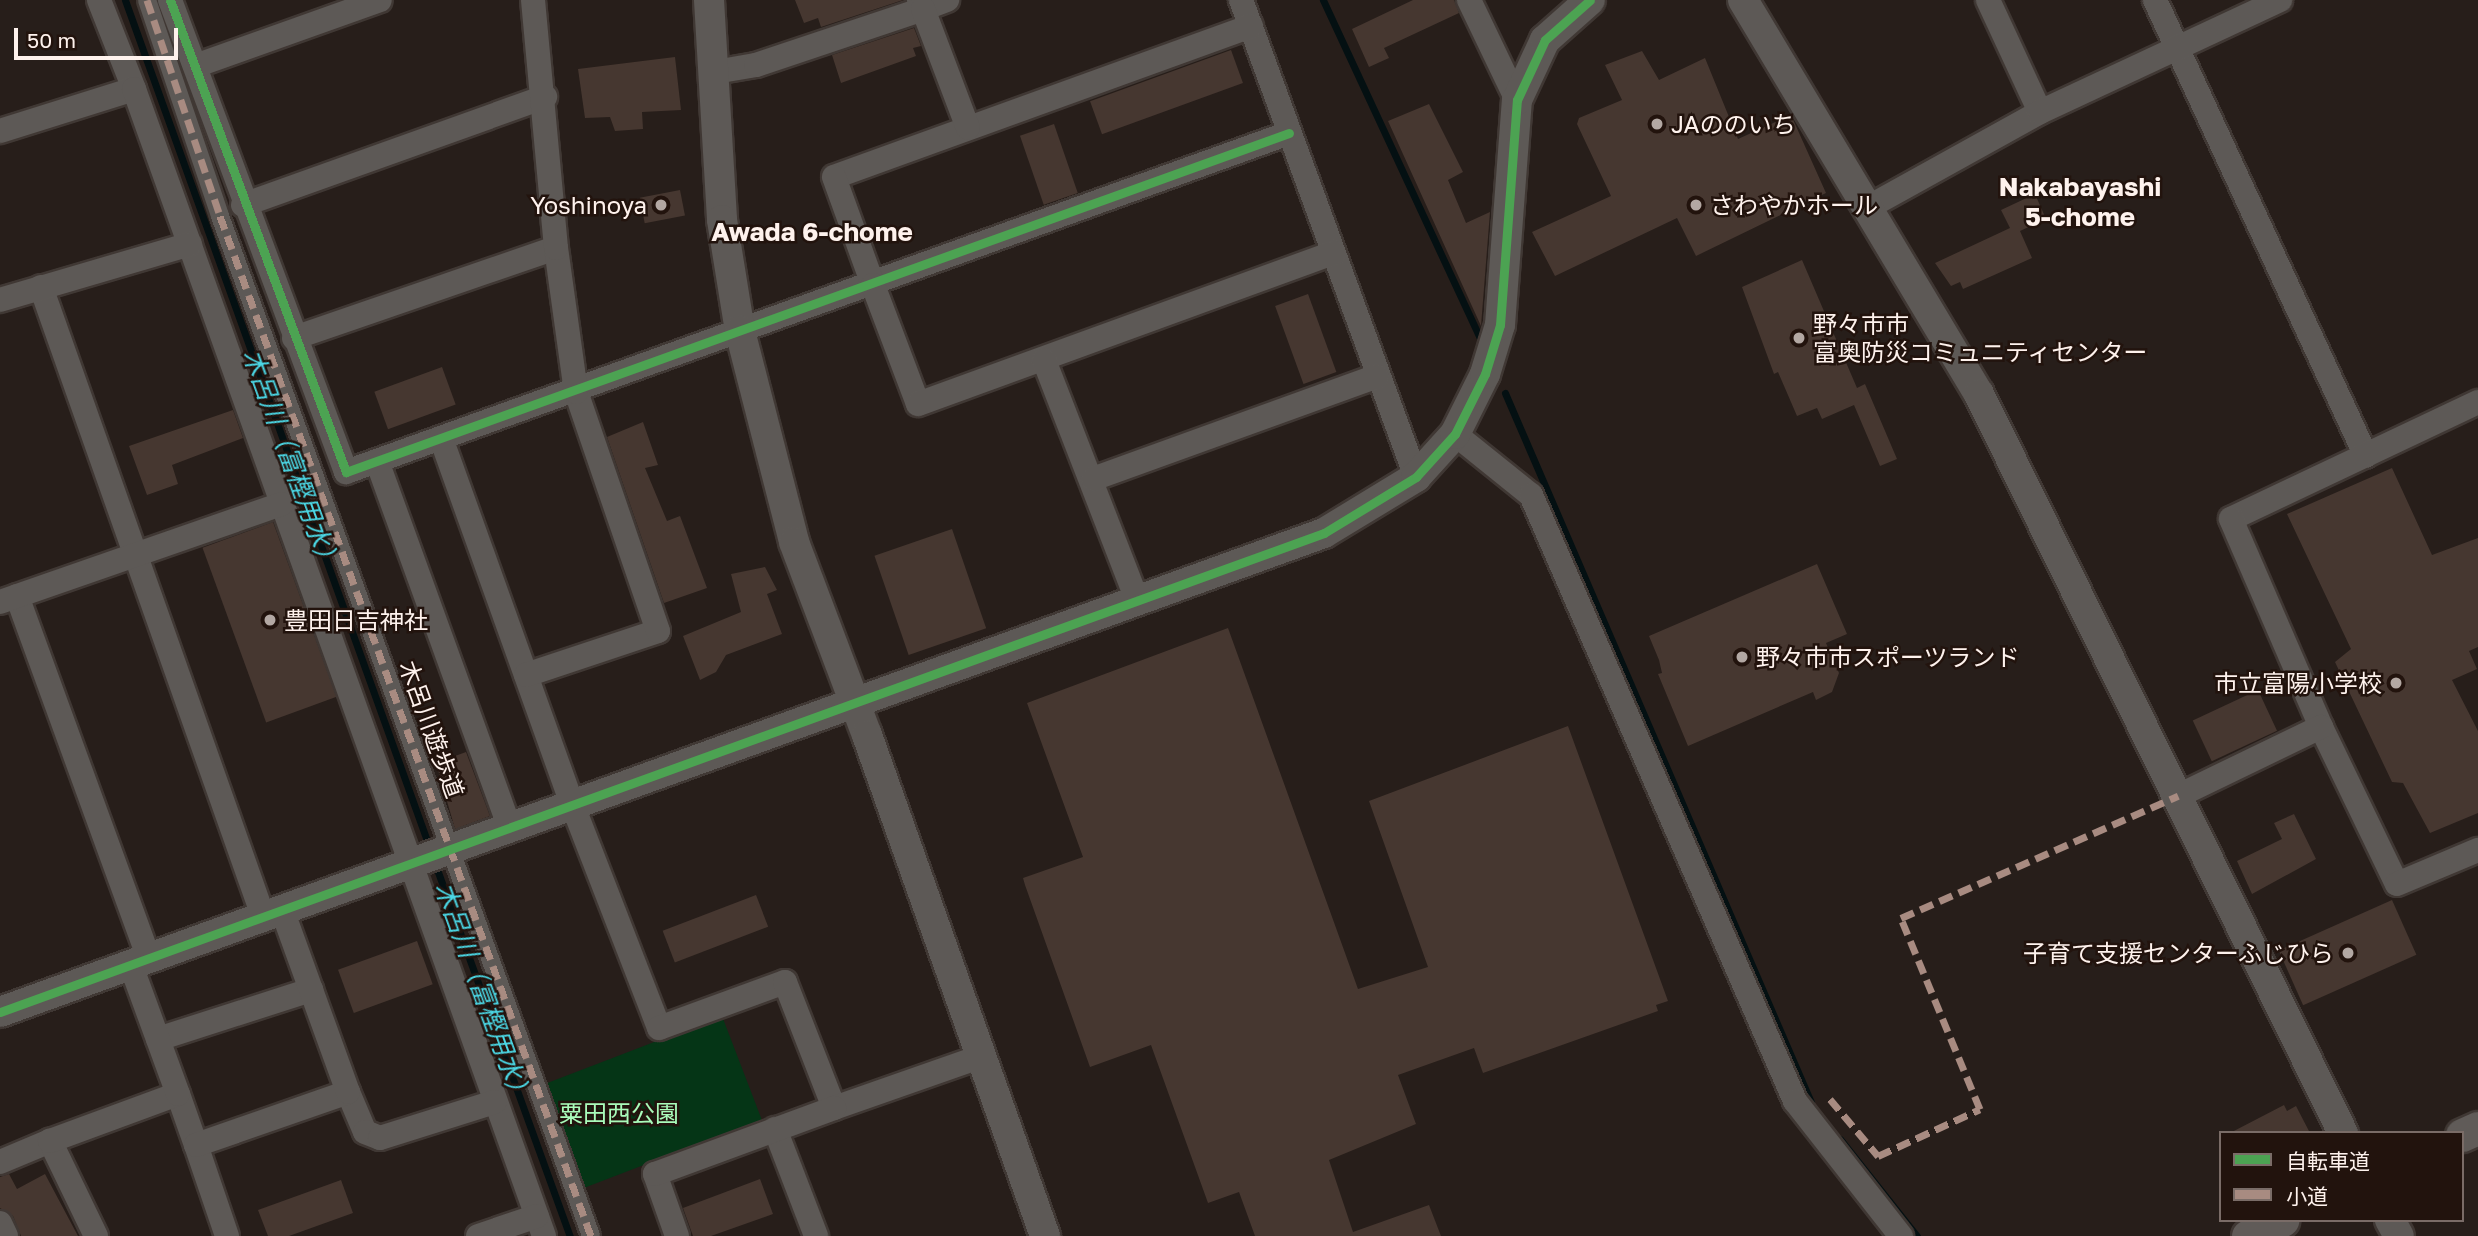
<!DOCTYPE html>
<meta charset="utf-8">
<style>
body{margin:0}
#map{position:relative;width:2478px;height:1236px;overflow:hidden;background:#271e1a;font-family:"Golos Text","Noto Sans JP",sans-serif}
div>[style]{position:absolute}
.green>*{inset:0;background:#053516;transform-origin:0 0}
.stream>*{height:7px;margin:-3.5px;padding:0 3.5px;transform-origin:3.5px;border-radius:3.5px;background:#041012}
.building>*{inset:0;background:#463730;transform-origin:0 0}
.roads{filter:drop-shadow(2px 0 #403834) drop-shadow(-2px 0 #403834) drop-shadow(0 2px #403834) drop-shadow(0 -2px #403834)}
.pedestrian>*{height:18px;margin:-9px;padding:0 9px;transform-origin:9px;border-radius:9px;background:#5d5956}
.minor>*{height:24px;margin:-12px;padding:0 12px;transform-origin:12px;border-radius:12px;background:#5d5956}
.tertiary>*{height:30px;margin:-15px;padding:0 15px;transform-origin:15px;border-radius:15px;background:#5d5956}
.secondary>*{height:33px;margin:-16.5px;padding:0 16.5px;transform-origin:16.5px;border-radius:16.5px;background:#605b58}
.quiet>*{height:7px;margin-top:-3.5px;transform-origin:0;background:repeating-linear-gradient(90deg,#a88b81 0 14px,transparent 0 21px)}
.cycleway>*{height:9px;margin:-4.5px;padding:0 4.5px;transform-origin:4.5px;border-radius:4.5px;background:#4ca352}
.dots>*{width:19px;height:19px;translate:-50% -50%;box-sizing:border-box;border:4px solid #22130d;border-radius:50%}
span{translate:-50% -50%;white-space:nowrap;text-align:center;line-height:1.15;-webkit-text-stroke:5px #22130d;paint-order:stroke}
.poi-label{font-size:24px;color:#fef2ed}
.left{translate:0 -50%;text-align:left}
.right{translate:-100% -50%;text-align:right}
.street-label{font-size:24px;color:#fef2ed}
.park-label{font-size:24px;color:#a9fbba}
.neighbourhood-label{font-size:26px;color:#fef2ed;font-weight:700}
.water-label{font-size:26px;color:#4bd7e5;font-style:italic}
.legend{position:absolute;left:2219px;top:1131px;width:245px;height:91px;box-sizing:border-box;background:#22130d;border:2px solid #7a6c67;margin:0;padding:9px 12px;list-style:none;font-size:21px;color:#fef2ed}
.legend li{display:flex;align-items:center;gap:14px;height:35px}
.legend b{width:35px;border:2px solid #7a6c67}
.scale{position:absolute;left:14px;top:28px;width:164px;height:32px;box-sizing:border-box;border:4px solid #fef2ed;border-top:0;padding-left:9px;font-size:21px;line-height:24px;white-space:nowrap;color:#fef2ed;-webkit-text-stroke:5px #22130d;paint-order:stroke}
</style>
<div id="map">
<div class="green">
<div style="left:722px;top:1016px;width:111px;height:192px;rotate:69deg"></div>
</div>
<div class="stream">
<div style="left:125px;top:0;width:902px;rotate:70.24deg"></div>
<div style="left:1323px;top:0;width:373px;rotate:65.1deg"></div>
<div style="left:1505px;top:393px;width:772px;rotate:66.66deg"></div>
<div style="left:434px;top:861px;width:399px;rotate:70.1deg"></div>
<div style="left:1840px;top:1139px;width:124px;rotate:51.6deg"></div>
</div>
<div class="building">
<div style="clip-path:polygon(795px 0,903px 0,821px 27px,818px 18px,804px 23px)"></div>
<div style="clip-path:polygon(1413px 0,1454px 0,1459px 13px,1384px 48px,1389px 58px,1369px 67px,1352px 29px)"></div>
<div style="clip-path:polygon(914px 28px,921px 46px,913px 48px,916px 56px,841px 83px,832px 55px)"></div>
<div style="left:1231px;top:50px;width:35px;height:150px;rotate:70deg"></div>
<div style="clip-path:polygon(1642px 51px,1659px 80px,1705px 58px,1738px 139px,1791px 115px,1826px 193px,1696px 256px,1677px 218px,1555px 276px,1532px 232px,1611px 196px,1577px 124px,1579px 118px,1622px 100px,1605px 65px)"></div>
<div style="clip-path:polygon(675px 57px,681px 110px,642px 112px,643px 129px,615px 131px,610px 117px,585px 118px,578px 69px)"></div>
<div style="clip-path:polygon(1429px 104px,1463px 172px,1448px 180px,1466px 223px,1490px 212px,1481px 326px,1388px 121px)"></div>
<div style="left:1054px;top:124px;width:73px;height:36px;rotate:71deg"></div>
<div style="left:680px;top:190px;width:26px;height:41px;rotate:79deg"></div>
<div style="clip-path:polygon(2035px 194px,2046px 219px,2020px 231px,2032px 258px,1963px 289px,1960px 282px,1951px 286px,1935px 263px,2010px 228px,2001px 210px)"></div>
<div style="clip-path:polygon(1802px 260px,1857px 388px,1865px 384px,1897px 459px,1880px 466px,1854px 405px,1822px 419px,1817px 408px,1797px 416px,1778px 372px,1774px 374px,1742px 287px)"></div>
<div style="left:1308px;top:294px;width:83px;height:35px;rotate:70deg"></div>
<div style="left:442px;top:367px;width:40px;height:72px;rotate:70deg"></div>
<div style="clip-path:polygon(233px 410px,243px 438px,172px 465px,178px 484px,147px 495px,129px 446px)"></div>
<div style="clip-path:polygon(643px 422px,658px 465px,645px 468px,667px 521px,680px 516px,707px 588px,664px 603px,607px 437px)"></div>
<div style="clip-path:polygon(2392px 468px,2432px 555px,2478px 538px,2478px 647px,2469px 651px,2477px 669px,2452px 680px,2478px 731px,2478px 813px,2430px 833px,2403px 783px,2392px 782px,2335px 662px,2351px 649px,2287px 514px)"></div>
<div style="left:273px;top:522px;width:186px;height:75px;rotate:70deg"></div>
<div style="left:952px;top:529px;width:105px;height:82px;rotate:71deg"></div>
<div style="clip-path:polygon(1817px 564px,1847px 634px,1826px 643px,1839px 673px,1832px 692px,1816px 700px,1813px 692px,1688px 746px,1658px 674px,1662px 673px,1659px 660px,1649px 636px)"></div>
<div style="clip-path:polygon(765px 567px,777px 590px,767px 594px,782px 634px,726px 655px,716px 672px,700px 680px,683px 636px,741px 612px,731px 574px)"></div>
<div style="clip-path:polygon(1228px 628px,1358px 989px,1428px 967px,1369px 801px,1568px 726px,1668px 1001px,1656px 1005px,1658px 1011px,1483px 1073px,1474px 1048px,1398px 1075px,1416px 1124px,1329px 1160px,1353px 1232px,1429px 1205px,1441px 1236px,1255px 1236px,1239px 1192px,1208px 1203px,1151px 1045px,1090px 1067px,1025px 885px,1023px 878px,1083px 857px,1027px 703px)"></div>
<div style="left:2258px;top:690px;width:45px;height:72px;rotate:65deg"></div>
<div style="clip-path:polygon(466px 752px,490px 816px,455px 829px,436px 763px)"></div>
<div style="clip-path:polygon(2294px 814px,2316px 859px,2252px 894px,2237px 861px,2282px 839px,2274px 823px)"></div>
<div style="left:756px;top:895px;width:34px;height:100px;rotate:69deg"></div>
<div style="left:2392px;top:900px;width:60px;height:124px;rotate:66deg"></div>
<div style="left:417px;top:941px;width:46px;height:84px;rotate:70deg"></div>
<div style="clip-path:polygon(2284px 1105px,2287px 1111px,2296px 1106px,2310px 1133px,2230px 1133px)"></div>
<div style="clip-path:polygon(9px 1174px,17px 1189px,45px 1174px,78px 1236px,21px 1236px,13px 1216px,0 1208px,0 1177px)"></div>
<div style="clip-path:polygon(760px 1179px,773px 1214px,711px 1236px,693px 1236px,683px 1208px)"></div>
<div style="clip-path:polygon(341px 1180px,353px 1213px,289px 1236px,268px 1236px,258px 1210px)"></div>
</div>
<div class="roads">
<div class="pedestrian">
<div style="left:147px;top:0;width:228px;rotate:71.3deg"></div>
<div style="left:220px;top:216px;width:1085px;rotate:70.01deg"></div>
</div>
<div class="minor">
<div style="left:99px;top:0;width:96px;rotate:68.5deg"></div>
<div style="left:170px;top:0;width:504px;rotate:69.55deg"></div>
<div style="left:346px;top:472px;width:1002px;rotate:-19.77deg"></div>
<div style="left:919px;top:0;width:10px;rotate:66deg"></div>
<div style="left:923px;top:9px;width:26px;rotate:-21deg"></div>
<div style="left:1241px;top:0;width:508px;rotate:69.85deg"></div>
<div style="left:1469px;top:0;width:111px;rotate:64.4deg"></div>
<div style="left:1988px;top:0;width:123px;rotate:65.1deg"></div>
<div style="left:2155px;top:0;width:502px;rotate:65.17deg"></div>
<div style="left:1251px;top:26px;width:443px;rotate:160.1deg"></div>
<div style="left:834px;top:177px;width:115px;rotate:70.1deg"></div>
<div style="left:873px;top:285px;width:127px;rotate:69.3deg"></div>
<div style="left:918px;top:404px;width:442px;rotate:-20deg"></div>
<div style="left:195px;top:66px;width:196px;rotate:-19.6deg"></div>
<div style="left:715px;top:72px;width:42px;rotate:-9.7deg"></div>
<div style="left:756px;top:65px;width:176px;rotate:-18.5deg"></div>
<div style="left:923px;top:9px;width:127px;rotate:69.3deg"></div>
<div style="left:0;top:131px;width:140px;rotate:-17.4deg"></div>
<div style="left:134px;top:89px;width:1218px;rotate:70.33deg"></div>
<div style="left:243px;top:205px;width:321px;rotate:-19.7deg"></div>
<div style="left:1867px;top:208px;width:198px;rotate:-29deg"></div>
<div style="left:2040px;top:112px;width:265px;rotate:-25deg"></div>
<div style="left:41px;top:287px;width:670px;rotate:70.56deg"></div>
<div style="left:0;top:300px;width:198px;rotate:-16.4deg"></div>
<div style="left:294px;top:338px;width:277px;rotate:-19deg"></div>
<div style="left:1044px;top:360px;width:260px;rotate:68.8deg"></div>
<div style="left:2478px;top:402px;width:273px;rotate:154.7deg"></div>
<div style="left:2231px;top:519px;width:227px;rotate:66.6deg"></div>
<div style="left:2321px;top:727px;width:174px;rotate:64.2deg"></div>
<div style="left:2397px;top:884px;width:88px;rotate:-22.8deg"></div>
<div style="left:1455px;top:434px;width:97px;rotate:38.8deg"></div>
<div style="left:1531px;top:495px;width:661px;rotate:66.46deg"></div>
<div style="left:1795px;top:1101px;width:172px;rotate:51.9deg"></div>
<div style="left:441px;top:438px;width:391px;rotate:70.3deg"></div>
<div style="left:573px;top:806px;width:238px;rotate:68.8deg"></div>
<div style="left:659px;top:1028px;width:134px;rotate:-20.1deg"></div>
<div style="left:785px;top:982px;width:135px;rotate:68.7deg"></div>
<div style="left:834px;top:1108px;width:155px;rotate:-19.3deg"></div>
<div style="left:377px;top:461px;width:390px;rotate:70.1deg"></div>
<div style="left:1093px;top:479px;width:302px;rotate:-19.9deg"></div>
<div style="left:17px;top:596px;width:388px;rotate:70deg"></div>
<div style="left:0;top:602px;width:298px;rotate:-19.2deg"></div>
<div style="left:526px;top:675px;width:139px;rotate:-18.4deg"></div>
<div style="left:658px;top:631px;width:253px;rotate:-108.9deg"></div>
<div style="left:576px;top:392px;width:145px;rotate:-97.9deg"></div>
<div style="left:556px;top:248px;width:249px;rotate:-95.3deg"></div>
<div style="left:2178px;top:796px;width:159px;rotate:-25.8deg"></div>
<div style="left:158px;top:1039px;width:161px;rotate:-17.8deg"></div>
<div style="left:348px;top:1092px;width:43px;rotate:67deg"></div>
<div style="left:365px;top:1132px;width:16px;rotate:22deg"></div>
<div style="left:380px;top:1138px;width:120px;rotate:-17.5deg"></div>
<div style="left:178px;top:1094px;width:54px;rotate:70.6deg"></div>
<div style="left:775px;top:1129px;width:115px;rotate:69deg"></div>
<div style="left:0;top:1162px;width:54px;rotate:-22.8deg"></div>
<div style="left:0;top:1223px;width:14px;rotate:65deg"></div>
<div style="left:96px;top:1236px;width:106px;rotate:-115.8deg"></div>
<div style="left:50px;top:1141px;width:136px;rotate:-20.2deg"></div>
<div style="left:178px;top:1094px;width:134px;rotate:-110.1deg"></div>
<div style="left:227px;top:1236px;width:96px;rotate:-108.8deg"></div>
<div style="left:196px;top:1145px;width:161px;rotate:-19.2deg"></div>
<div style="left:348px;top:1092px;width:191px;rotate:-109.9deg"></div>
<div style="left:478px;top:1236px;width:62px;rotate:-18.7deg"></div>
<div style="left:677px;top:1236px;width:66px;rotate:-109.5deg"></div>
<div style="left:655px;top:1174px;width:191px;rotate:-20.2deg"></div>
</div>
<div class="tertiary">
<div style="left:709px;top:0;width:220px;rotate:86.6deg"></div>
<div style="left:722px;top:220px;width:112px;rotate:80.8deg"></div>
<div style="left:740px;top:331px;width:218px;rotate:75.6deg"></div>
<div style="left:794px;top:542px;width:206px;rotate:69.3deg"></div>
<div style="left:867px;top:735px;width:532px;rotate:70.44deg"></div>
<div style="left:1743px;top:0;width:459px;rotate:59.1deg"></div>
<div style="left:1979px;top:394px;width:824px;rotate:63.78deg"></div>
<div style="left:0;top:1012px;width:1408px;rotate:-19.89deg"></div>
<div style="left:1324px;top:533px;width:108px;rotate:-31.3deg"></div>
<div style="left:1416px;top:477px;width:58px;rotate:-47.8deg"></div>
<div style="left:1455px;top:434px;width:67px;rotate:-63.4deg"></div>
<div style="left:1485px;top:374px;width:51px;rotate:-73deg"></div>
<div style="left:1500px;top:325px;width:226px;rotate:-85.7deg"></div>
<div style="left:1517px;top:100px;width:66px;rotate:-65deg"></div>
<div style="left:1545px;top:40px;width:60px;rotate:-41.6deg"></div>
<div style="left:2390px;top:1220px;width:18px;rotate:61deg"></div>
</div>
<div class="secondary">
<div style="left:2462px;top:1135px;width:17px;rotate:-24deg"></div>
<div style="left:2248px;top:1236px;width:38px;rotate:-25deg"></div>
</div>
</div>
<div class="quiet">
<div style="left:147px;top:0;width:228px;rotate:71.3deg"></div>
<div style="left:220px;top:216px;width:1085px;rotate:70.01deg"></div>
<div style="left:1830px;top:1099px;width:75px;rotate:49.9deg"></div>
<div style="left:1878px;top:1156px;width:112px;rotate:-24.7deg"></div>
<div style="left:1980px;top:1109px;width:207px;rotate:-112.5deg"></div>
<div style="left:1901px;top:918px;width:303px;rotate:-23.8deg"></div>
</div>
<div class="cycleway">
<div style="left:170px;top:0;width:504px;rotate:69.55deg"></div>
<div style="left:346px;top:472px;width:1002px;rotate:-19.77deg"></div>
<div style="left:0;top:1012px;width:1408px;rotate:-19.89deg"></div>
<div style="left:1324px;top:533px;width:108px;rotate:-31.3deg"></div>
<div style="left:1416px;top:477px;width:58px;rotate:-47.8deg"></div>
<div style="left:1455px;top:434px;width:67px;rotate:-63.4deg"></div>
<div style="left:1485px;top:374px;width:51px;rotate:-73deg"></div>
<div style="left:1500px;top:325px;width:226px;rotate:-85.7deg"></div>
<div style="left:1517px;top:100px;width:66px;rotate:-65deg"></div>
<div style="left:1545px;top:40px;width:60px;rotate:-41.6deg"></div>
</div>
<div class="dots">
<div style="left:1657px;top:124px;background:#b3a8a3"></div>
<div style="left:661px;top:205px;background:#b3a8a3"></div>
<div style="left:1696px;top:205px;background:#b3a8a3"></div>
<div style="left:1799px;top:338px;background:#b3a8a3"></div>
<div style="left:270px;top:620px;background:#b3a8a3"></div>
<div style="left:1742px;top:657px;background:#b3a8a3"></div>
<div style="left:2396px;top:683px;background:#b3a8a3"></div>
<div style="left:2348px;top:953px;background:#b3a8a3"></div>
</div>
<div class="poi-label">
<span class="left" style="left:1671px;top:124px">JAののいち</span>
<span class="right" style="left:647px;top:205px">Yoshinoya</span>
<span class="left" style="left:1710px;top:205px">さわやかホール</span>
<span class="left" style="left:1813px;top:338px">野々市市<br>富奥防災コミュニティセンター</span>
<span class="left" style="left:284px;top:620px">豊田日吉神社</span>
<span class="left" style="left:1756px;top:657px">野々市市スポーツランド</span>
<span class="right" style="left:2382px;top:683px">市立富陽小学校</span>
<span class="right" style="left:2334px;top:953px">子育て支援センターふじひら</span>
</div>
<div class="street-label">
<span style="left:432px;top:729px;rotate:70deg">木呂川遊歩道</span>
</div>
<div class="park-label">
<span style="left:619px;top:1113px">粟田西公園</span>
</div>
<div class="neighbourhood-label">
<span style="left:2080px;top:202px">Nakabayashi<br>5-chome</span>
<span style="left:812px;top:232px">Awada 6-chome</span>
</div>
<div class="water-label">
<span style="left:291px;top:460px;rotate:70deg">木呂川（富樫用水）</span>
<span style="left:483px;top:993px;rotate:70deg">木呂川（富樫用水）</span>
</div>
<ul class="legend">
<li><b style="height:9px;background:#4ca352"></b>自転車道</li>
<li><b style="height:9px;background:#a88b81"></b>小道</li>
</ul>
<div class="scale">50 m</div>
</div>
